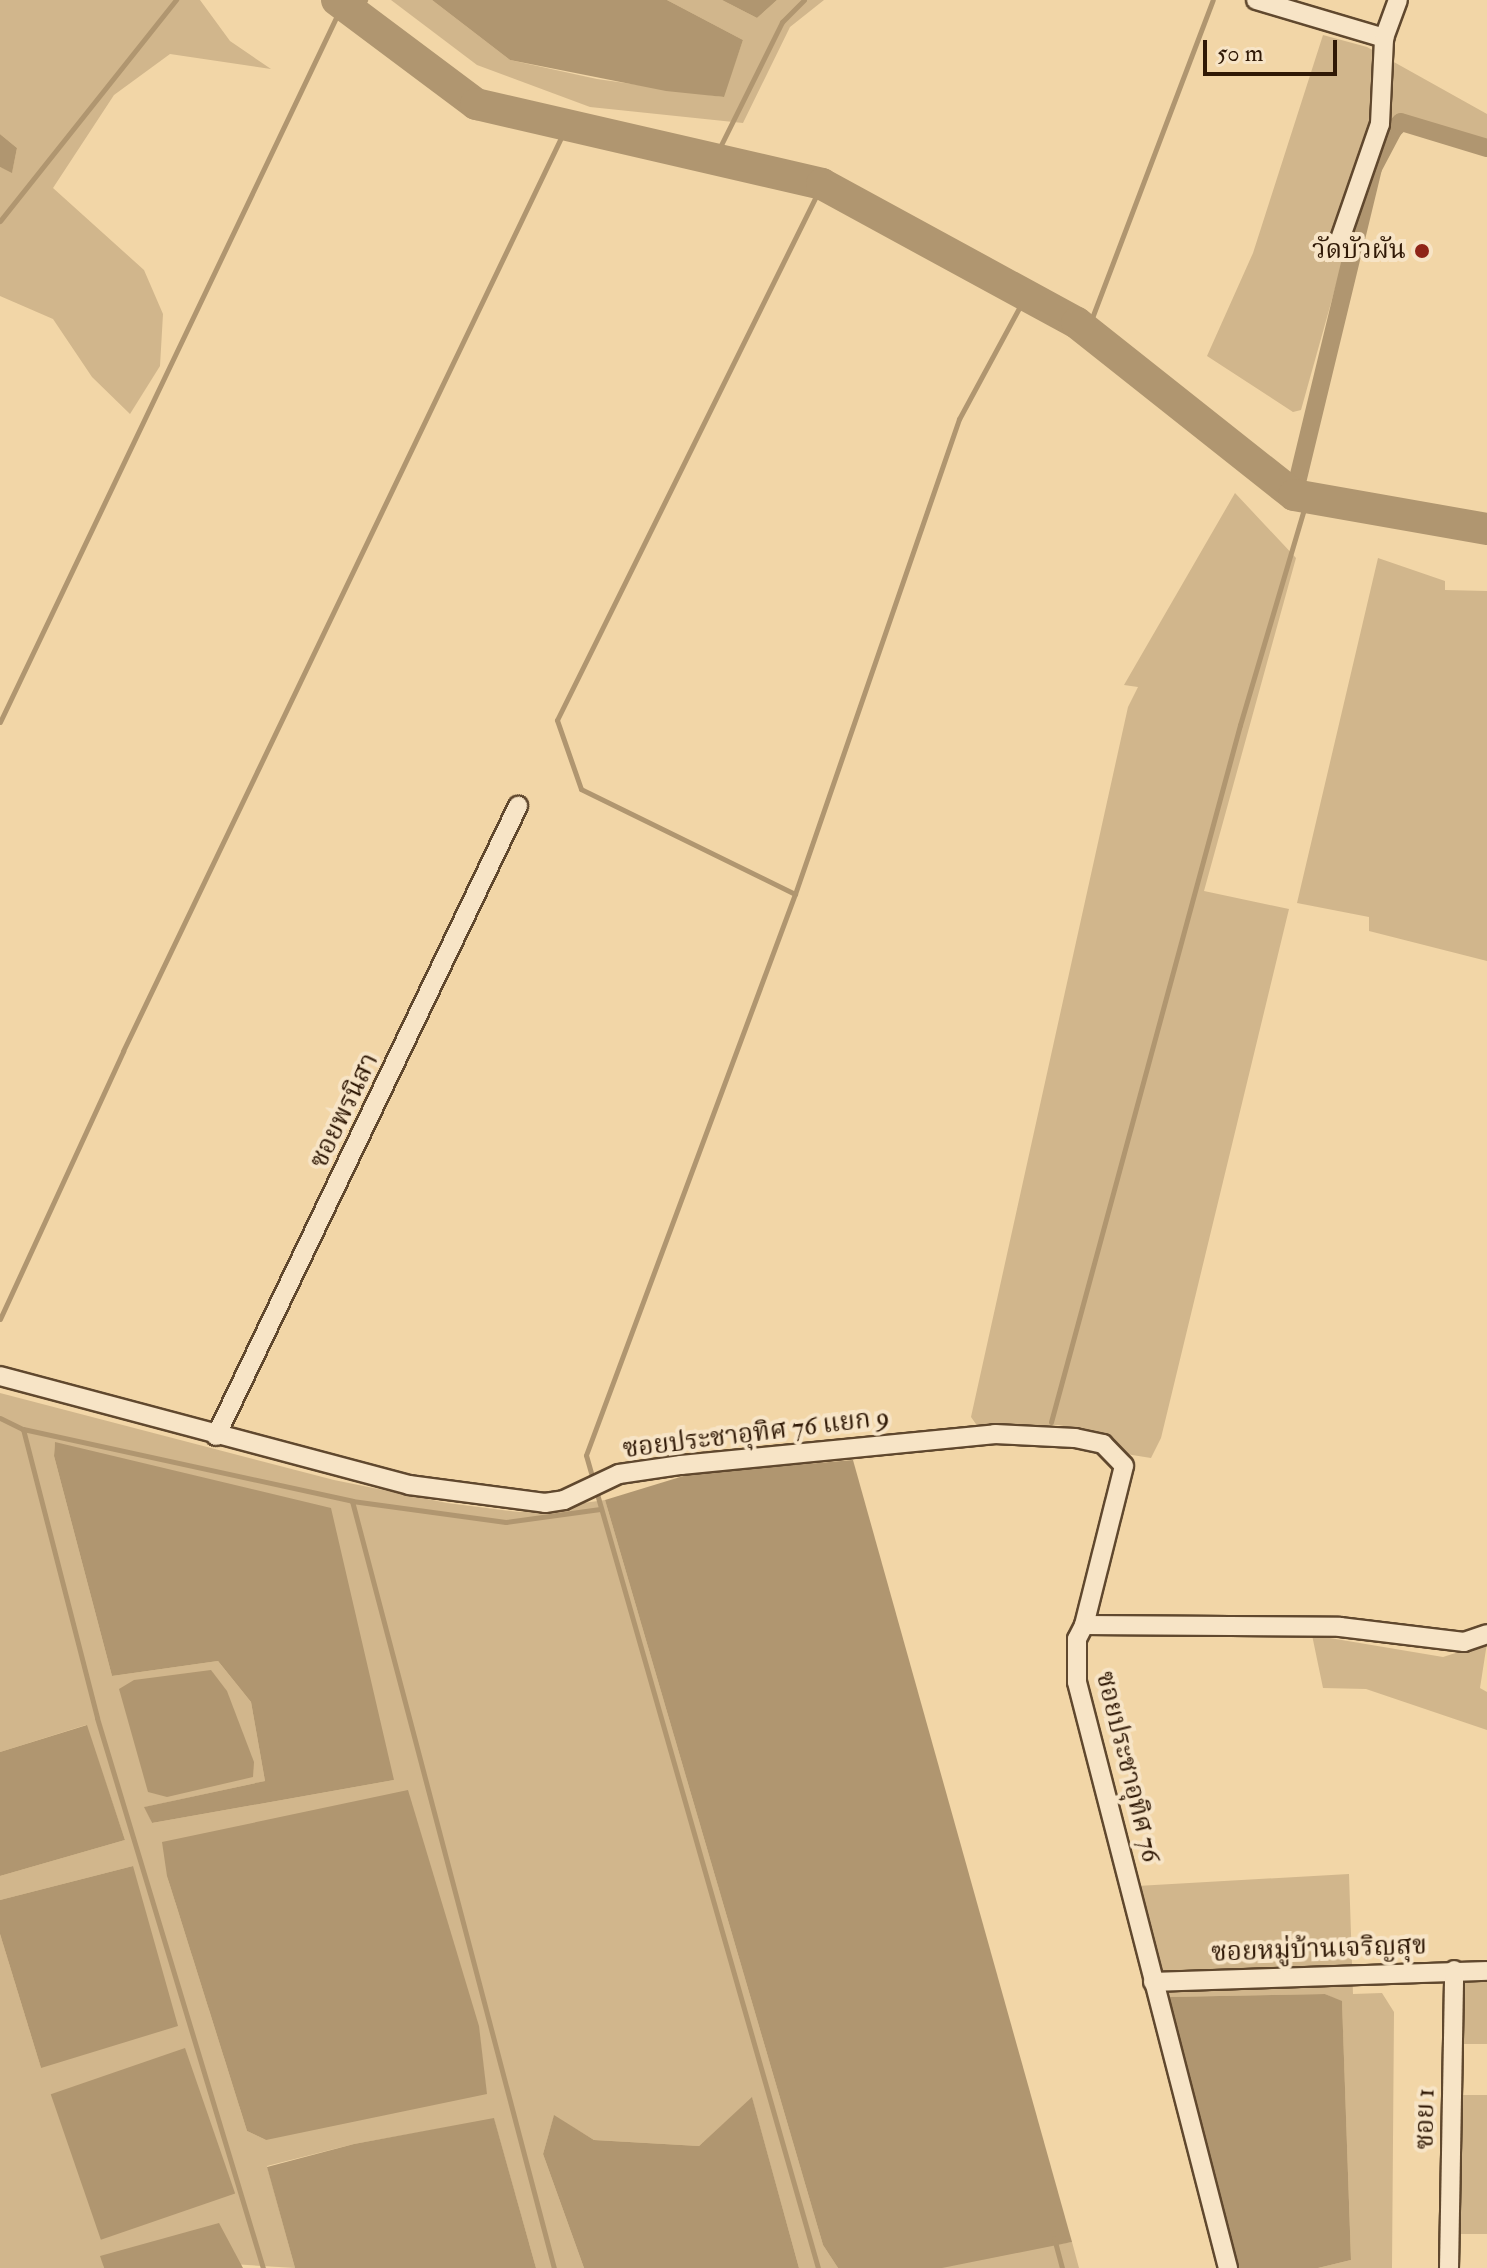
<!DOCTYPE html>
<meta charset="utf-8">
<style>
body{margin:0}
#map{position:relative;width:1487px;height:2268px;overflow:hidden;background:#f2d6a7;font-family:"IM FELL Double Pica","Noto Serif Thai",serif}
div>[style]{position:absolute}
.green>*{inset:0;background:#d1b68c;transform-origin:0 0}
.water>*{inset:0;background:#b09670;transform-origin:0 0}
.stream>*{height:5px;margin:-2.5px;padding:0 2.5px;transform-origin:2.5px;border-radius:2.5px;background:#b09670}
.canal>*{height:18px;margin:-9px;padding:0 9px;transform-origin:9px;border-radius:9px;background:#b09670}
.river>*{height:32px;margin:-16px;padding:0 16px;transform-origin:16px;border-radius:16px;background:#b09670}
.roads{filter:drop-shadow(2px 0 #60482e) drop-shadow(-2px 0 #60482e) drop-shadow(0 2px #60482e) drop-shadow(0 -2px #60482e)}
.minor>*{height:18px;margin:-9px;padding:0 9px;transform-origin:9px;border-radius:9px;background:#f7e4c6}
.dots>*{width:22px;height:22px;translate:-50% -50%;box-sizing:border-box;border:4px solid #f7e4c6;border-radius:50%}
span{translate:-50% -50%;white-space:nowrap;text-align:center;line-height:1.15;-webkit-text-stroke:8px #f7e4c6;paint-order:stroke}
.poi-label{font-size:26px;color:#301906}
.right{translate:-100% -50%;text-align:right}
.street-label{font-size:26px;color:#301906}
.scale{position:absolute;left:1203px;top:40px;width:134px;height:36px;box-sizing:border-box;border:4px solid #301906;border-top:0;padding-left:10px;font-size:24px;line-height:28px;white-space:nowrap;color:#301906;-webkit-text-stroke:6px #f7e4c6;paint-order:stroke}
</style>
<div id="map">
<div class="green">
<div style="clip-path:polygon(0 0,200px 0,230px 41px,271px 69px,170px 54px,114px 95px,53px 188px,144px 270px,163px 314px,160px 366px,130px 414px,92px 377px,53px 319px,0 296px,0 167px,12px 172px,17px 148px,0 134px)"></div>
<div style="clip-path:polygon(391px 0,432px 0,510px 60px,597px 79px,723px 97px,743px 40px,667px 0,722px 0,757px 18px,777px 0,824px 0,790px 27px,743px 123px,590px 107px,477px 65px)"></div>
<div style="clip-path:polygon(1323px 35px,1367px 47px,1487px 114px,1487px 140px,1399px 115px,1400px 132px,1384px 139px,1352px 228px,1301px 410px,1293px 412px,1207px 356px,1253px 253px)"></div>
<div style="clip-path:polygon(1235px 493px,1296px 558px,1204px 891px,1289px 909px,1161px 1438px,1151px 1458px,1126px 1454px,1081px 1430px,1059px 1425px,978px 1427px,971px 1417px,1128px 707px,1138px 687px,1124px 685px)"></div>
<div style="clip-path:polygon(1378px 558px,1445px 581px,1445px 590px,1487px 591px,1487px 961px,1369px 931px,1369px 917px,1297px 903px)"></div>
<div style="clip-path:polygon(evenodd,0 1393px,334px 1480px,447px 1503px,519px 1512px,605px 1500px,823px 2245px,838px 2268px,799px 2268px,752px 2098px,699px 2146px,594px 2140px,554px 2116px,543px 2154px,584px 2268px,536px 2268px,494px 2119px,354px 2144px,267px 2166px,295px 2268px,101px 2256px,104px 2268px,0 2268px,0 1934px,41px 2068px,133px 1866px,0 1900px,0 1876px,125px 1840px,86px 1725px,0 1752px,0 1393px,55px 1443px,394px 1780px,152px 1823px,145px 1807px,265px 1781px,251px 1702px,218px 1661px,112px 1676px,54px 1456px,55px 1443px,0 1393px,167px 1876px,266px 2140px,247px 2131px,167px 1876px)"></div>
<div style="clip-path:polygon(1312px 1635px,1443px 1657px,1487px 1643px,1480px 1688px,1487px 1692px,1487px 1730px,1366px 1689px,1323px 1688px)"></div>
<div style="clip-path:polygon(1349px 1874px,1353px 1994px,1382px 1993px,1394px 2012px,1392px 2268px,1318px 2268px,1351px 2260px,1342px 2002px,1325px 1994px,1167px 1997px,1137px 1886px)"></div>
<div style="left:1487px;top:1978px;width:66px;height:28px;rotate:90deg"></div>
<div style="left:1487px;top:2095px;width:139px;height:30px;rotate:90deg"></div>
<div style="clip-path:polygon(1072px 2242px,1079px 2268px,939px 2268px,1013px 2251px)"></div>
</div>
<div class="water">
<div style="clip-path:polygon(432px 0,667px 0,743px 40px,724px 97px,666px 91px,510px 60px)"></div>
<div style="clip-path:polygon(722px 0,777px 0,757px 18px)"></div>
<div style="clip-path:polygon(0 134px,17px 148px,12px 173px,0 167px)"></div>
<div style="clip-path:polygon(55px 1442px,331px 1508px,394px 1780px,152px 1823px,144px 1807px,265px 1781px,251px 1702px,218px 1661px,112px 1676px,54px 1456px)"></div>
<div style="clip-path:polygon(853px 1460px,1072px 2242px,942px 2268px,838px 2268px,823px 2245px,605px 1500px,690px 1474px)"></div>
<div style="clip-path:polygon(211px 1670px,227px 1691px,254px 1762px,253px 1777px,167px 1797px,148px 1792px,119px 1689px,134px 1680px)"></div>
<div style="clip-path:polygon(87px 1725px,125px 1840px,0 1876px,0 1752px)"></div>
<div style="clip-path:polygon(408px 1790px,479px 2026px,487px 2094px,266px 2140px,247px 2131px,167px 1876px,162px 1842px)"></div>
<div style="clip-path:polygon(133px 1866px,178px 2026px,41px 2068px,0 1934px,0 1900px)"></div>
<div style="clip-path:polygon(1325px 1994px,1342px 2001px,1351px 2260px,1318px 2268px,1237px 2268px,1167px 1997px)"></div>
<div style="left:185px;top:2048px;width:154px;height:142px;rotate:71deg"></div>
<div style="clip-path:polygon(752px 2097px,799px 2268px,584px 2268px,543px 2154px,554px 2115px,594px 2140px,699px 2146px)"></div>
<div style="clip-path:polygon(494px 2118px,536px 2268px,295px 2268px,267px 2167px,354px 2144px)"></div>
<div style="clip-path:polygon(219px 2223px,243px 2268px,104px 2268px,100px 2256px)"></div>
</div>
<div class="stream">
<div style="left:355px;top:15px;width:18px;rotate:-56deg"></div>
<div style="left:715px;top:157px;width:151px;rotate:-63.6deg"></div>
<div style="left:782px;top:22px;width:31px;rotate:-45deg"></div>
<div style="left:0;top:221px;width:283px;rotate:-51.5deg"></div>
<div style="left:1087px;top:331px;width:354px;rotate:-69.2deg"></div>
<div style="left:0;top:722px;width:794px;rotate:-64.5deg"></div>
<div style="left:795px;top:894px;width:238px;rotate:-153.9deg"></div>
<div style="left:581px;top:789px;width:73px;rotate:-109.2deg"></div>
<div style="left:557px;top:720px;width:598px;rotate:-63.69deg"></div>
<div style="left:0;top:1319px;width:295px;rotate:-65.3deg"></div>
<div style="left:123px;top:1051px;width:1029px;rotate:-64.38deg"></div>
<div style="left:0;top:1418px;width:25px;rotate:26deg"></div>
<div style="left:23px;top:1429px;width:298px;rotate:75.6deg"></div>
<div style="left:97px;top:1718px;width:575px;rotate:73.21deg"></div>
<div style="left:1051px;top:1422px;width:722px;rotate:-74.83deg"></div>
<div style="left:1240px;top:725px;width:236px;rotate:-73.5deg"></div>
<div style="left:23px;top:1429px;width:337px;rotate:12.3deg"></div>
<div style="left:352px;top:1501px;width:155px;rotate:7.8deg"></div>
<div style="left:506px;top:1522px;width:95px;rotate:-7.9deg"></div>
<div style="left:352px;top:1501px;width:793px;rotate:75.25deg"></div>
<div style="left:1054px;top:2238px;width:31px;rotate:75deg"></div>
<div style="left:818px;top:2268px;width:845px;rotate:-105.93deg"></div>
<div style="left:586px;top:1455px;width:599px;rotate:-69.57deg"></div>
<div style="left:795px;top:894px;width:503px;rotate:-70.95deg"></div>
<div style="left:959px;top:419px;width:141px;rotate:-61.6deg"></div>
</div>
<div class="canal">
<div style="left:1294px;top:495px;width:336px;rotate:-76.4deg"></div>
<div style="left:1373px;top:168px;width:43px;rotate:-62.2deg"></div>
<div style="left:1393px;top:130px;width:11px;rotate:-45deg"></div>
<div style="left:1401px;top:122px;width:90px;rotate:16.8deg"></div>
</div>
<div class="river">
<div style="left:337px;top:0;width:174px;rotate:36.8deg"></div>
<div style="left:476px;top:104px;width:355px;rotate:13deg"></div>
<div style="left:822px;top:184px;width:290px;rotate:28.6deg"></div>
<div style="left:1077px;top:323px;width:277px;rotate:38.4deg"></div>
<div style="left:1294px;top:495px;width:196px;rotate:10deg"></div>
</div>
<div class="roads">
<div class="minor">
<div style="left:1256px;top:0;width:134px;rotate:16.5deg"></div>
<div style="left:1337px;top:248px;width:131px;rotate:-70.9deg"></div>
<div style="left:1380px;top:124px;width:86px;rotate:-87.3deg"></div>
<div style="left:1384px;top:38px;width:40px;rotate:-69.8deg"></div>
<div style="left:0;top:1376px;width:423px;rotate:14.9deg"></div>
<div style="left:409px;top:1485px;width:137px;rotate:7.5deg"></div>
<div style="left:545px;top:1503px;width:19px;rotate:-9deg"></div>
<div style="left:564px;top:1500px;width:61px;rotate:-25.3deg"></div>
<div style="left:619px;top:1474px;width:63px;rotate:-8.3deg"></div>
<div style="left:681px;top:1465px;width:316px;rotate:-5.6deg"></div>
<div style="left:995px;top:1434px;width:80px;rotate:2.9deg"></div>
<div style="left:1075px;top:1438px;width:29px;rotate:12deg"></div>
<div style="left:1103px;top:1444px;width:30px;rotate:46deg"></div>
<div style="left:1124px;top:1466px;width:164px;rotate:104.1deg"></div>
<div style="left:216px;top:1436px;width:699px;rotate:-64.39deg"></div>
<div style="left:1153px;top:1982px;width:334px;rotate:-1.9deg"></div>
<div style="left:1228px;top:2268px;width:605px;rotate:-104.45deg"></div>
<div style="left:1077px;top:1682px;width:43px;rotate:-90deg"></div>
<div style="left:1077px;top:1639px;width:16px;rotate:-63deg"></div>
<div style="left:1084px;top:1625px;width:256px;rotate:0.4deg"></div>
<div style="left:1340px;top:1627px;width:125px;rotate:6.9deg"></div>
<div style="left:1464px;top:1642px;width:24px;rotate:-19deg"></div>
<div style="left:1449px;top:2268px;width:298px;rotate:-89deg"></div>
</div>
</div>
<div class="dots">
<div style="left:1422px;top:251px;background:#8f2418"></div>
</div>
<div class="poi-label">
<span class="right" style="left:1406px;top:251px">วัดบัวผัน</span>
</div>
<div class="street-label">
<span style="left:345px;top:1111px;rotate:-64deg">ซอยพรนิสา</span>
<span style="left:756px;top:1434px;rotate:-7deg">ซอยประชาอุทิศ 76 แยก 9</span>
<span style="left:1127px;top:1767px;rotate:76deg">ซอยประชาอุทิศ 76</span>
<span style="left:1319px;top:1950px;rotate:-2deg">ซอยหมู่บ้านเจริญสุข</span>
<span style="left:1426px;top:2119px;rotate:-89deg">ซอย 1</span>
</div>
<div class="scale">50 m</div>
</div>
